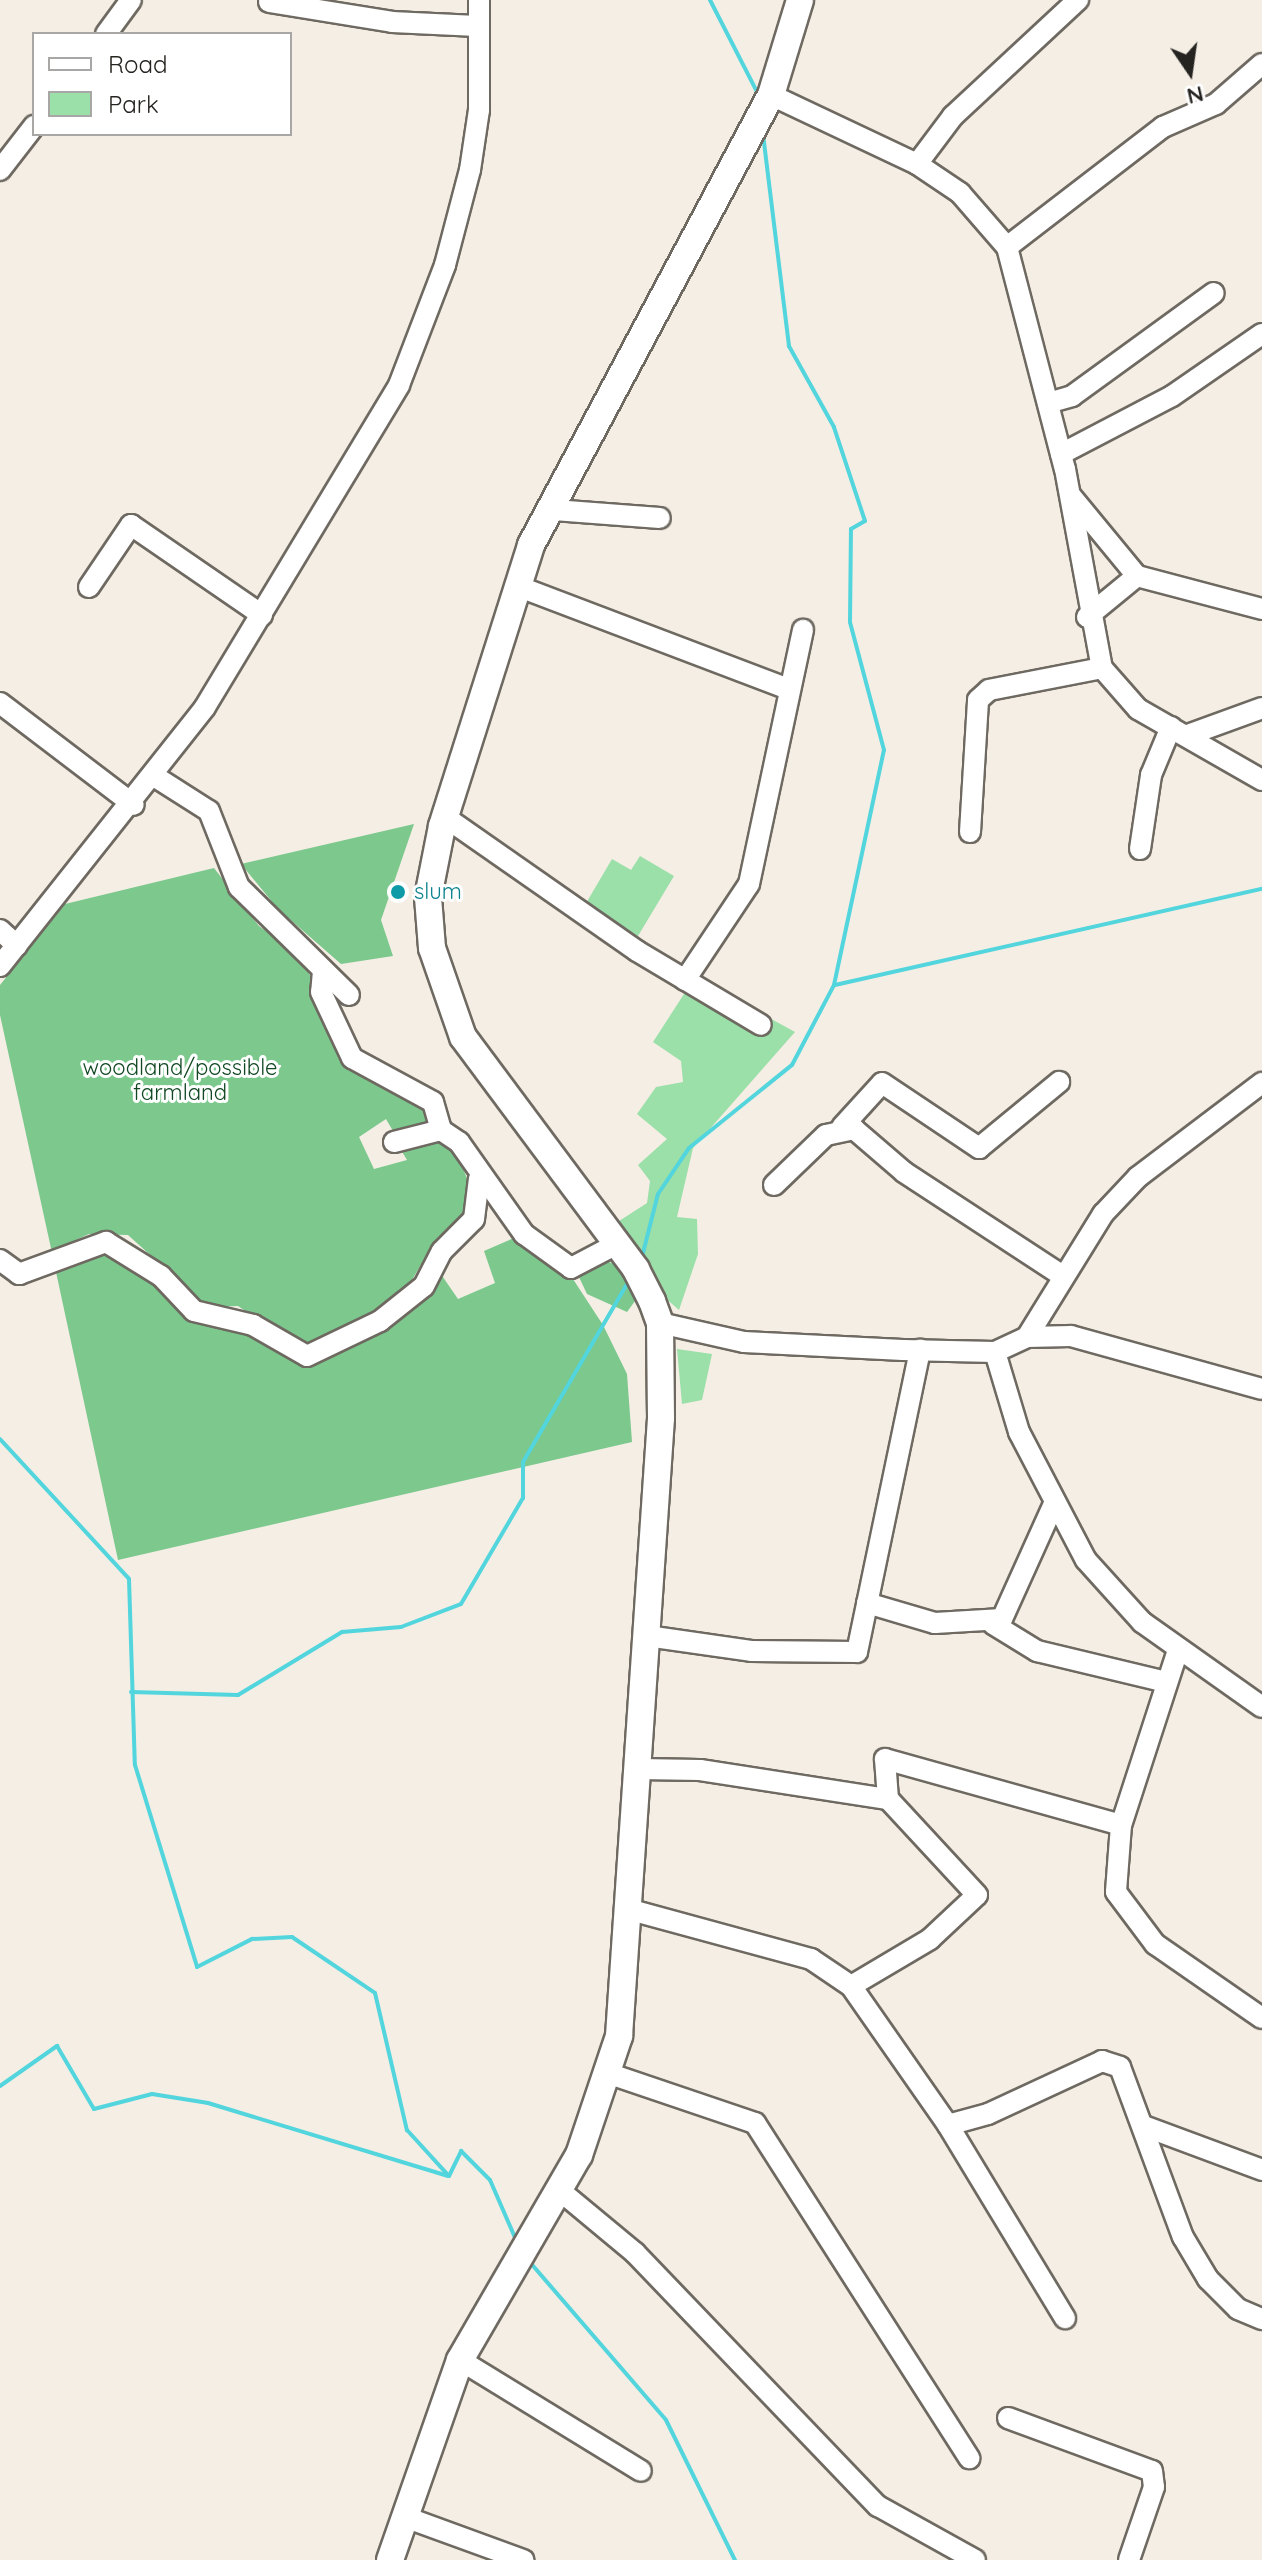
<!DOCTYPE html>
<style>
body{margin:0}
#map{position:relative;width:1262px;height:2560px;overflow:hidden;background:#f4eee5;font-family:Quicksand,sans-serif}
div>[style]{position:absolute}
.green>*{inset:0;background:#9bdfa9}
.forest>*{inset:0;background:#7cc88d}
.stream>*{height:4px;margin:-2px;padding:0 2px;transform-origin:2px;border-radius:2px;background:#52d5dc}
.roads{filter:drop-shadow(2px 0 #6e6961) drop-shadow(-2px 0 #6e6961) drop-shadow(0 2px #6e6961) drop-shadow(0 -2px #6e6961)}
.minor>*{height:20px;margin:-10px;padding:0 10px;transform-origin:10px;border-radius:10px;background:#fff}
.major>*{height:26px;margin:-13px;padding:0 13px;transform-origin:13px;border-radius:13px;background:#fff}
.dots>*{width:22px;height:22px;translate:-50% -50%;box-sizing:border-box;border:4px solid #fff;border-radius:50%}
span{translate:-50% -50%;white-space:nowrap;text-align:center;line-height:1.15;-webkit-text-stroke:6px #fff;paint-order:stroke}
.culture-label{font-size:22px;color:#0d838f}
.left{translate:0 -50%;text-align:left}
.park-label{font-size:22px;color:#104822}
.legend{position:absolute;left:32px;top:32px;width:260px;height:104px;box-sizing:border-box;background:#fff;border:2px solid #a8a7a6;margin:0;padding:10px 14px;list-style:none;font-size:24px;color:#262420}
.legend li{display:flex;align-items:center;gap:16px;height:40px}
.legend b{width:40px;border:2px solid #a8a7a6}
.north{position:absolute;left:1150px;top:32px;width:80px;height:80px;-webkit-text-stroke:6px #fff;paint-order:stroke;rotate:167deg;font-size:22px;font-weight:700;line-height:32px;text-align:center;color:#262420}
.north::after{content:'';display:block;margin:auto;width:28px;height:36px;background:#262420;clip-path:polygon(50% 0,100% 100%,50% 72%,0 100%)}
</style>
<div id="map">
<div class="green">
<div style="clip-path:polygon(640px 856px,674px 876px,638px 936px,585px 905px,612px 859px,631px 870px)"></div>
<div style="clip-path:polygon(695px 977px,795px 1032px,693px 1148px,677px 1217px,697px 1219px,698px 1254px,679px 1310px,656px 1290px,616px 1223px,647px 1203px,650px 1181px,638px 1165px,667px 1139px,637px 1114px,656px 1087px,683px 1082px,681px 1061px,653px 1042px)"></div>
<div style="clip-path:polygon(677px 1349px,712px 1354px,702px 1400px,682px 1404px)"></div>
</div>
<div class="forest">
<div style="clip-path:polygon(414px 824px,381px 920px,393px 956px,341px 964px,278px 909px,241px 864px)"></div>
<div style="clip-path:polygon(214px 868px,259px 926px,298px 953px,364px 1077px,424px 1099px,431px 1123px,393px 1131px,386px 1119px,359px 1137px,374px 1169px,407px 1160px,398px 1145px,431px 1137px,455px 1147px,474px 1197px,475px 1207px,420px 1266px,395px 1310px,297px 1347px,238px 1306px,208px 1307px,128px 1235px,89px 1234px,67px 1244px,54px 1262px,0 1015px,0 985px,65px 904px)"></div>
<div style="clip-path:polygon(523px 1234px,569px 1273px,603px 1325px,627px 1374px,632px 1442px,118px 1560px,56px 1272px,74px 1251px,96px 1244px,210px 1319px,244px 1325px,276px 1351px,310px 1355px,407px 1314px,436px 1267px,458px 1299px,495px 1283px,484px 1251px)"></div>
<div style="clip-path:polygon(604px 1260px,621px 1267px,635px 1301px,627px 1312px,587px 1294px,579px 1277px)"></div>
</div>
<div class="stream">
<div style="left:710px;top:0;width:106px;rotate:62.9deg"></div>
<div style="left:835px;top:985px;width:438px;rotate:-12.7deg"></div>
<div style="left:641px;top:1261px;width:69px;rotate:-75.8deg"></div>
<div style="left:658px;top:1194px;width:55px;rotate:-56deg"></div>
<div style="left:689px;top:1148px;width:132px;rotate:-38.9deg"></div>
<div style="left:792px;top:1065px;width:90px;rotate:-62.3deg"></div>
<div style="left:834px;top:985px;width:240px;rotate:-78deg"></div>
<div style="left:884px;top:750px;width:132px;rotate:-104.9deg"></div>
<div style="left:850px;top:622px;width:93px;rotate:-89.4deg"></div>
<div style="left:851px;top:529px;width:16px;rotate:-30deg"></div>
<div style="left:865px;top:521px;width:99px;rotate:-108.3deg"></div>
<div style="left:834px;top:427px;width:93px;rotate:-119.1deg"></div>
<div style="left:789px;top:346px;width:214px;rotate:-97deg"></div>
<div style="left:0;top:1439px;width:190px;rotate:47.3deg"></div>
<div style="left:129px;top:1579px;width:186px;rotate:88.2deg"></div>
<div style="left:135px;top:1765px;width:211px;rotate:72.9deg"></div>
<div style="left:197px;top:1967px;width:62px;rotate:-27deg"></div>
<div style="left:252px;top:1939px;width:40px;rotate:-2.9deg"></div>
<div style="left:292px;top:1937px;width:100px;rotate:34deg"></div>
<div style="left:375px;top:1993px;width:141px;rotate:76.9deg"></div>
<div style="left:407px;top:2130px;width:62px;rotate:47.6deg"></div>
<div style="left:449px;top:2176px;width:28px;rotate:-64deg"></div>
<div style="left:461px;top:2151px;width:41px;rotate:45deg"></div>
<div style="left:490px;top:2180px;width:68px;rotate:66.5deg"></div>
<div style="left:131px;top:1692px;width:107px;rotate:1.6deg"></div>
<div style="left:238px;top:1695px;width:122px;rotate:-31.2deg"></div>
<div style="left:342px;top:1632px;width:59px;rotate:-4.8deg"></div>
<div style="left:401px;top:1627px;width:64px;rotate:-21deg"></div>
<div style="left:461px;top:1604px;width:123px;rotate:-59.7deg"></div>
<div style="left:523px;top:1498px;width:36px;rotate:-90deg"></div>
<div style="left:523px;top:1462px;width:212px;rotate:-59.7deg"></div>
<div style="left:0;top:2086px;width:70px;rotate:-35.1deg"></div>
<div style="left:57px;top:2046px;width:73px;rotate:59.6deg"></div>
<div style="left:94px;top:2109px;width:60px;rotate:-14.5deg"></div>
<div style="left:152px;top:2094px;width:57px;rotate:9.1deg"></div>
<div style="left:208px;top:2103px;width:251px;rotate:16.9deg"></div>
<div style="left:528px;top:2260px;width:211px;rotate:49.2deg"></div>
<div style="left:666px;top:2420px;width:156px;rotate:63.8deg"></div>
</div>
<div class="roads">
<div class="minor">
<div style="left:269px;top:2px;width:125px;rotate:9.2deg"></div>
<div style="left:392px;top:22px;width:85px;rotate:2.7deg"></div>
<div style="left:106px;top:34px;width:42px;rotate:-53.7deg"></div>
<div style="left:771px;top:95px;width:161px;rotate:25.3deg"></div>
<div style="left:917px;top:164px;width:52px;rotate:34deg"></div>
<div style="left:960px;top:193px;width:72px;rotate:49deg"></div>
<div style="left:1007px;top:247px;width:229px;rotate:75.4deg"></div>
<div style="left:1065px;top:469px;width:202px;rotate:79.5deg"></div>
<div style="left:1102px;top:668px;width:55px;rotate:48.7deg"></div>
<div style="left:1138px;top:709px;width:143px;rotate:29.8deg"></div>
<div style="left:917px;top:164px;width:60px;rotate:-53.1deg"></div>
<div style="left:953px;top:116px;width:171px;rotate:-42.9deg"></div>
<div style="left:0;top:170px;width:56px;rotate:-52.3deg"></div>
<div style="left:1007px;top:247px;width:197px;rotate:-37.6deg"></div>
<div style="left:1163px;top:127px;width:58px;rotate:-23.5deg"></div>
<div style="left:1216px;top:104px;width:61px;rotate:-41deg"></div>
<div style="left:1048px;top:403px;width:25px;rotate:-16deg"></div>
<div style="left:1072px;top:396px;width:175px;rotate:-36deg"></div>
<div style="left:1061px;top:454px;width:125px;rotate:-27.6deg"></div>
<div style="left:1172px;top:396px;width:109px;rotate:-34.6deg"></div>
<div style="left:1071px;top:496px;width:104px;rotate:50.5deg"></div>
<div style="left:1137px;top:576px;width:129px;rotate:14.8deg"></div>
<div style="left:554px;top:510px;width:106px;rotate:4.3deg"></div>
<div style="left:517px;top:586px;width:287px;rotate:20.8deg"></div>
<div style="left:89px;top:587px;width:75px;rotate:-55.9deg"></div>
<div style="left:131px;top:525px;width:159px;rotate:34.5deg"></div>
<div style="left:1087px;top:617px;width:65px;rotate:-39.4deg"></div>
<div style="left:0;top:703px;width:168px;rotate:37.3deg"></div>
<div style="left:1188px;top:735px;width:79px;rotate:-20deg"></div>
<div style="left:154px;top:776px;width:65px;rotate:32.5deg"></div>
<div style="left:209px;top:811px;width:82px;rotate:68.5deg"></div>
<div style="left:239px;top:887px;width:154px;rotate:44.5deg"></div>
<div style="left:445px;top:817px;width:234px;rotate:34.9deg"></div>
<div style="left:637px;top:951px;width:144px;rotate:30.8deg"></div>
<div style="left:970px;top:832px;width:132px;rotate:-86.5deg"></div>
<div style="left:978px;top:700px;width:15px;rotate:-42deg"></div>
<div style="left:989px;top:690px;width:115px;rotate:-11deg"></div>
<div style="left:1140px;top:849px;width:75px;rotate:-81.5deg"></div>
<div style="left:1151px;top:775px;width:52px;rotate:-67.4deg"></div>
<div style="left:0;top:930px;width:23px;rotate:43deg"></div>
<div style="left:0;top:966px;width:330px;rotate:-51.6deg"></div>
<div style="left:205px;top:707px;width:376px;rotate:-58.9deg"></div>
<div style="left:399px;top:385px;width:129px;rotate:-69deg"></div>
<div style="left:445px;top:265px;width:98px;rotate:-75.3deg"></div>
<div style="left:470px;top:170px;width:61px;rotate:-81.5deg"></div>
<div style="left:479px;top:110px;width:110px;rotate:-90deg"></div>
<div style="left:323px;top:971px;width:21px;rotate:95deg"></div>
<div style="left:321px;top:992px;width:73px;rotate:64.8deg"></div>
<div style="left:352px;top:1058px;width:92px;rotate:28.5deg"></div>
<div style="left:433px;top:1102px;width:29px;rotate:74deg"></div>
<div style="left:441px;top:1130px;width:22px;rotate:34deg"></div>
<div style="left:459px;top:1142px;width:113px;rotate:54.8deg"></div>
<div style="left:524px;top:1234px;width:58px;rotate:35.9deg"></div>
<div style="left:571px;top:1268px;width:52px;rotate:-27.6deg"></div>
<div style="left:685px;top:980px;width:115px;rotate:-56.3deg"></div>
<div style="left:749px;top:884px;width:260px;rotate:-78deg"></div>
<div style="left:842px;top:1127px;width:59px;rotate:-47.7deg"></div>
<div style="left:882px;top:1083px;width:117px;rotate:33.8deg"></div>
<div style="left:979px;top:1148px;width:104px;rotate:-39.5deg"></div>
<div style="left:394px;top:1142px;width:49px;rotate:-14.3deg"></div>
<div style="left:774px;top:1185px;width:72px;rotate:-43.9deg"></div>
<div style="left:826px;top:1135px;width:29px;rotate:-12deg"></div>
<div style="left:854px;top:1129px;width:66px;rotate:40.7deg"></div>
<div style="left:904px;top:1172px;width:186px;rotate:33.2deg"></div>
<div style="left:0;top:1260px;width:24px;rotate:36deg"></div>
<div style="left:19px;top:1274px;width:93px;rotate:-20.2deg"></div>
<div style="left:106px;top:1242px;width:65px;rotate:31.7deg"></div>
<div style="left:161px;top:1276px;width:48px;rotate:46.7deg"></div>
<div style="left:194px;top:1311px;width:61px;rotate:13.3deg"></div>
<div style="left:253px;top:1325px;width:62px;rotate:29.9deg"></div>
<div style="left:307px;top:1356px;width:81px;rotate:-25.6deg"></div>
<div style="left:380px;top:1321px;width:56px;rotate:-38.5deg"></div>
<div style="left:424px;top:1286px;width:39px;rotate:-63deg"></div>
<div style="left:442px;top:1251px;width:45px;rotate:-45deg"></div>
<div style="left:474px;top:1219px;width:41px;rotate:-83deg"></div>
<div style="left:660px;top:1323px;width:86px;rotate:12.7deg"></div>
<div style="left:744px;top:1342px;width:159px;rotate:2.9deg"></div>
<div style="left:903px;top:1350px;width:92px;rotate:1.2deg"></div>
<div style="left:995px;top:1352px;width:35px;rotate:-25deg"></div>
<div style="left:1027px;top:1337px;width:44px;rotate:-1.3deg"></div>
<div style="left:1071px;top:1336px;width:198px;rotate:15.5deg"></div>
<div style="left:1027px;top:1337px;width:145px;rotate:-58.3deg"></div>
<div style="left:1103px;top:1214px;width:51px;rotate:-46.6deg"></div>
<div style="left:1138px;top:1177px;width:156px;rotate:-37.2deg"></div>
<div style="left:995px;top:1352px;width:84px;rotate:73.3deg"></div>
<div style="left:1019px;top:1432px;width:144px;rotate:62.4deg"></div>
<div style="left:1086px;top:1560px;width:84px;rotate:47.9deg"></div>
<div style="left:1142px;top:1622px;width:147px;rotate:35.3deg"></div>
<div style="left:867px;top:1603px;width:71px;rotate:16.4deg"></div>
<div style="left:935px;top:1623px;width:67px;rotate:-3.4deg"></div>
<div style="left:1002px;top:1619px;width:126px;rotate:-65.7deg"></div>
<div style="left:993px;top:1624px;width:52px;rotate:31.5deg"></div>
<div style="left:1037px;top:1651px;width:133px;rotate:13.5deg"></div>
<div style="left:647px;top:1636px;width:105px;rotate:8.2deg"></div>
<div style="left:751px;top:1651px;width:106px;rotate:0.5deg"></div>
<div style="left:857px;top:1652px;width:309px;rotate:-78.2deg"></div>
<div style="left:1178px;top:1650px;width:184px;rotate:108deg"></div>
<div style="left:1121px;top:1825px;width:67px;rotate:94.3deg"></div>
<div style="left:1116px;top:1892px;width:65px;rotate:53.1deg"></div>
<div style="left:1155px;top:1944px;width:130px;rotate:34.7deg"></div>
<div style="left:639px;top:1769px;width:61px;rotate:0.9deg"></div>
<div style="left:700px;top:1770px;width:190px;rotate:8.8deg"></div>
<div style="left:631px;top:1910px;width:187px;rotate:15.2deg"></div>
<div style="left:811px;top:1959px;width:48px;rotate:34deg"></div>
<div style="left:851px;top:1986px;width:169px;rotate:55.1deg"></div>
<div style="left:948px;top:2125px;width:226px;rotate:58.8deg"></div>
<div style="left:851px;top:1986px;width:92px;rotate:-30.7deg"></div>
<div style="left:930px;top:1939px;width:64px;rotate:-43.1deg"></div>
<div style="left:977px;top:1895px;width:131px;rotate:-132.8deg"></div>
<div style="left:888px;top:1799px;width:40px;rotate:-94.3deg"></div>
<div style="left:885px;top:1759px;width:245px;rotate:15.6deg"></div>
<div style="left:610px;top:2074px;width:153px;rotate:18.7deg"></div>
<div style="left:755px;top:2123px;width:398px;rotate:57.4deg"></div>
<div style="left:948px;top:2125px;width:41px;rotate:-15.4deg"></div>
<div style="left:988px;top:2114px;width:126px;rotate:-24.9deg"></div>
<div style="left:1102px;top:2061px;width:19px;rotate:18deg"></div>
<div style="left:1120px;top:2067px;width:181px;rotate:69.7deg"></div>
<div style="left:1183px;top:2237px;width:49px;rotate:59.2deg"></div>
<div style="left:1208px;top:2279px;width:42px;rotate:45deg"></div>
<div style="left:1238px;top:2309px;width:26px;rotate:23deg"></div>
<div style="left:1144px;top:2126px;width:126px;rotate:20.4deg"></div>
<div style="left:558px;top:2189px;width:100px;rotate:39.7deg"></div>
<div style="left:635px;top:2253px;width:351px;rotate:46.2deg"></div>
<div style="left:878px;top:2506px;width:111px;rotate:29.1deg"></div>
<div style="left:460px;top:2360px;width:212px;rotate:31.5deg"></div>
<div style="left:1008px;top:2418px;width:153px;rotate:20.2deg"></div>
<div style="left:1152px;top:2471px;width:16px;rotate:83deg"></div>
<div style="left:1154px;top:2487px;width:77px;rotate:108.9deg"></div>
<div style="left:405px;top:2517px;width:126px;rotate:20deg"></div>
</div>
<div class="major">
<div style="left:390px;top:2560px;width:212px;rotate:-70.7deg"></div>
<div style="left:460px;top:2360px;width:237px;rotate:-59.9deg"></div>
<div style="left:579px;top:2155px;width:126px;rotate:-71.4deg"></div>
<div style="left:619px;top:2036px;width:619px;rotate:-86.11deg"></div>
<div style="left:661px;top:1418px;width:95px;rotate:-90.6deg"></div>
<div style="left:660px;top:1323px;width:23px;rotate:-110deg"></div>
<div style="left:652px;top:1301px;width:36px;rotate:-117deg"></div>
<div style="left:636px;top:1269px;width:289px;rotate:-126.7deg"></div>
<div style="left:463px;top:1037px;width:94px;rotate:-109.2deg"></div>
<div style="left:432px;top:948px;width:51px;rotate:-94.5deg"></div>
<div style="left:428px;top:897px;width:72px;rotate:-78.8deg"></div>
<div style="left:442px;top:826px;width:295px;rotate:-72.4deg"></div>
<div style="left:531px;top:545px;width:510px;rotate:-61.93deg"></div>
<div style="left:771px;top:95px;width:99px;rotate:-73deg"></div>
</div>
</div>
<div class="dots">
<div style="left:398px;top:892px;background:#0f9aa8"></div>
</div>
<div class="culture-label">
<span class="left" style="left:414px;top:892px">slum</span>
</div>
<div class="park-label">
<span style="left:180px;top:1080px">woodland/possible<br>farmland</span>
</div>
<ul class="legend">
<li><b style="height:10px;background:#fff"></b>Road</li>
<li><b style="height:22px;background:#9bdfa9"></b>Park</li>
</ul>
<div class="north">N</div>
</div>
